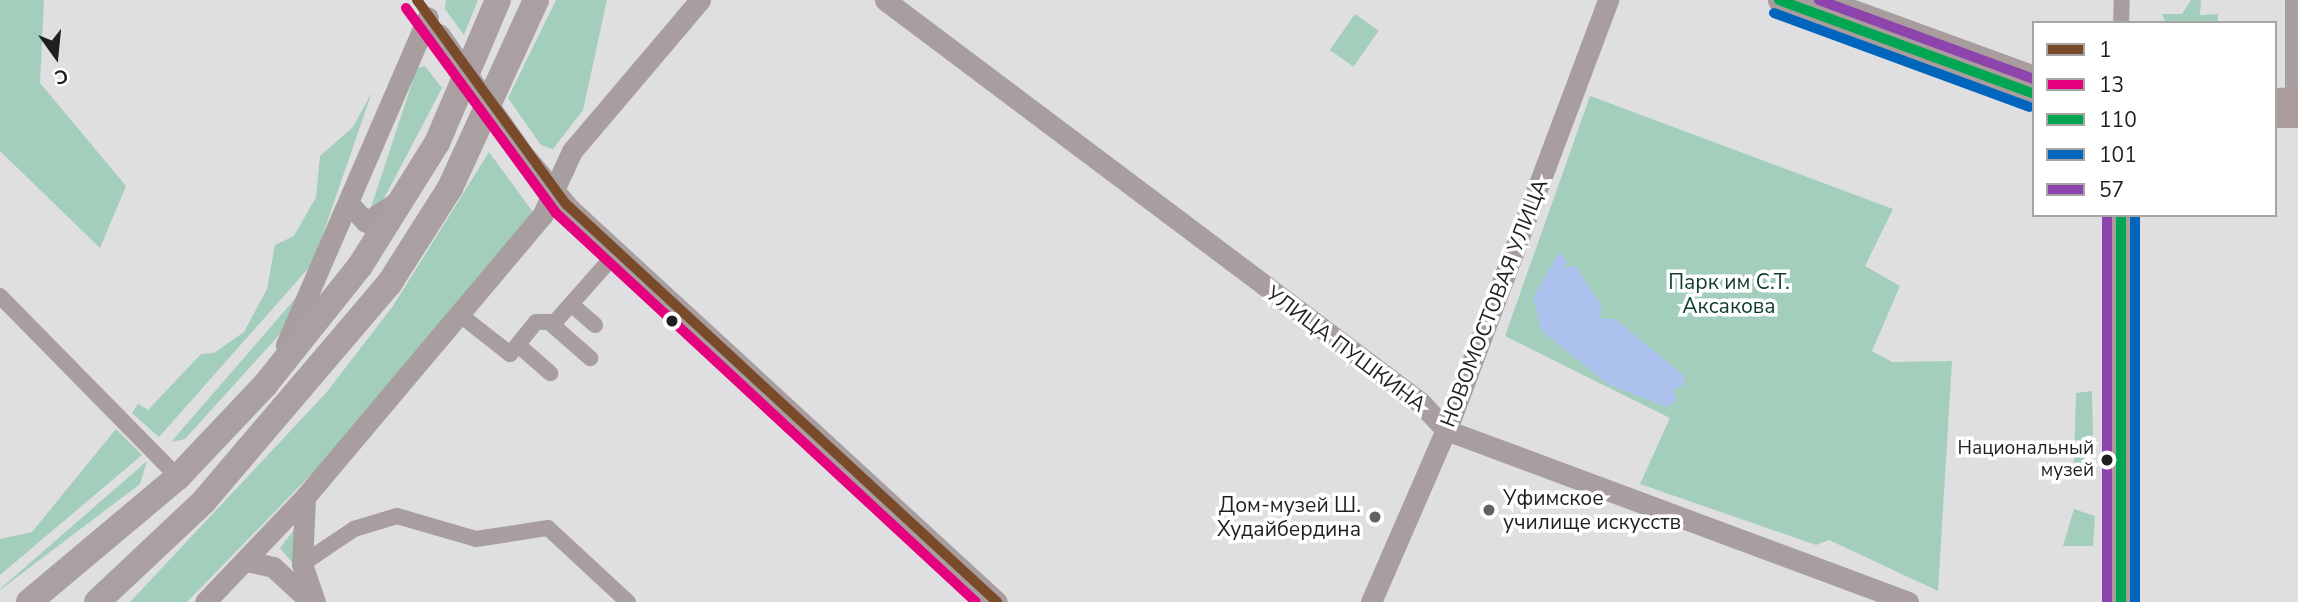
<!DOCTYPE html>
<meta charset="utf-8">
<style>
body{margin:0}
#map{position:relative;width:2298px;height:602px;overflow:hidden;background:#dfdfe1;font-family:"Nunito Sans",sans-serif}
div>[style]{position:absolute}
.green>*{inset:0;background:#a2cebb;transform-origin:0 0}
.water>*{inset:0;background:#adc2ee}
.minor>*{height:16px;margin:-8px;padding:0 8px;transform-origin:8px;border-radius:8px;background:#a99e9f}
.tertiary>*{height:21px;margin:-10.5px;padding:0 10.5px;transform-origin:10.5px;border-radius:10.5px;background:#a99e9f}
.secondary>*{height:23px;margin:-11.5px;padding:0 11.5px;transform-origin:11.5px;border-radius:11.5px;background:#a89c9d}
.primary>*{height:26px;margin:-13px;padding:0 13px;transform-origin:13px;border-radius:13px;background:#aa9fa1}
.tertiary-bridge>*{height:21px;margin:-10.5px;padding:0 10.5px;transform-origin:10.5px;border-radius:10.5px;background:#a99e9f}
.bus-1>*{height:10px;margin:-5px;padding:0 5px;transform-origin:5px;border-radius:5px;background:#7a4b2a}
.bus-2>*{height:10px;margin:-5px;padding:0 5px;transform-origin:5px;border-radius:5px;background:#e5007d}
.bus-3>*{height:10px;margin:-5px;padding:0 5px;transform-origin:5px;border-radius:5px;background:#00a651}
.bus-4>*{height:10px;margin:-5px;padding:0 5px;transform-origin:5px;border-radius:5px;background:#0065bd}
.bus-5>*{height:10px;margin:-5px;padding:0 5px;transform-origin:5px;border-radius:5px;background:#8e44ad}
.dots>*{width:19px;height:19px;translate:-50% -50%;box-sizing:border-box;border:4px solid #fff;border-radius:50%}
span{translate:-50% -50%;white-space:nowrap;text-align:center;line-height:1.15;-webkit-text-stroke:7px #fff;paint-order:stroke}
.bus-label{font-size:19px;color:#1f1f21}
.right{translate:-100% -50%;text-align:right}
.park-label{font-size:21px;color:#0e3c2a}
.street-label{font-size:21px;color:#1f1f21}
.poi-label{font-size:21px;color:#1f1f21}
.left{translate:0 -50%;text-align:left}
.legend{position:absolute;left:2032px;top:21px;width:245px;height:196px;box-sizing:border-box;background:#fff;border:2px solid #a5a5a6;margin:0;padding:9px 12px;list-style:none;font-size:21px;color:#1f1f21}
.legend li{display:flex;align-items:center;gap:14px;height:35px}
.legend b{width:35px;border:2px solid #a5a5a6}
.north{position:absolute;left:21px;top:21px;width:70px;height:70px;-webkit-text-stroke:5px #fff;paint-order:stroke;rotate:165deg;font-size:19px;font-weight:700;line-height:28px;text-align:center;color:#1f1f21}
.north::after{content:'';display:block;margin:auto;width:24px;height:32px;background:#1f1f21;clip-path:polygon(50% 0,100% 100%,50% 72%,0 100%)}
</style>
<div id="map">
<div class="green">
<div style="clip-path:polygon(0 0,44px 0,40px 83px,126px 186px,100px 248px,0 151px)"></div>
<div style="clip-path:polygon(446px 0,478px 0,464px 35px,445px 9px)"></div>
<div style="clip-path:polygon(556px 0,607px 0,583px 110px,553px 149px,541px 145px,508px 98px)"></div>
<div style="clip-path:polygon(2191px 0,2201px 0,2200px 15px,2218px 14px,2218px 23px,2166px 23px,2162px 14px,2182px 14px)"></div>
<div style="left:1355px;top:14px;width:29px;height:44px;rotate:35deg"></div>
<div style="clip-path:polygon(425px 66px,442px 88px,379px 208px,370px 210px,417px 68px)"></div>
<div style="clip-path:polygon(372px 92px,313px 263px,159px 437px,132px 413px,138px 404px,148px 410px,201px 354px,214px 353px,244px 332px,267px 289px,275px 245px,294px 236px,316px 197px,320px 156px,353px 127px)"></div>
<div style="clip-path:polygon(1590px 96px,1893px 209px,1865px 266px,1900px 286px,1872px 351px,1892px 362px,1952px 361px,1938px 591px,1829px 540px,1816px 545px,1640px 484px,1670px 418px,1505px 336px)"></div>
<div style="clip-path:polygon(489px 152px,533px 212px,330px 455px,187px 602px,130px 602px,326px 393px,393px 306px)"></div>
<div style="clip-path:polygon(307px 285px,288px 325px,185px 439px,171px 442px)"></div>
<div style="clip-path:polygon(2092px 391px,2093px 434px,2077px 479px,2053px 474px,2054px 467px,2074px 467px,2076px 393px)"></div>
<div style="clip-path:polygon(116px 429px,142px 455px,0 575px,0 539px,32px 532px)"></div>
<div style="clip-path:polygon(147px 461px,140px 484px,0 590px,0 589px)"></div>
<div style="clip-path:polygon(2074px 509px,2095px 516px,2093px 546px,2063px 546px)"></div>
<div style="clip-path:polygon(297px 526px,295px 566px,280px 548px)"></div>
</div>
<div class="water">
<div style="clip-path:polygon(1559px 252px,1567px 262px,1562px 268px,1575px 266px,1602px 306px,1600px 318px,1615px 319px,1682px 374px,1685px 384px,1673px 390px,1677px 399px,1667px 407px,1609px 385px,1542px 331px,1533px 298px)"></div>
</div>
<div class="minor">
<div style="left:2121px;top:23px;width:23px;rotate:-88deg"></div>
<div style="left:2293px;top:106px;width:106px;rotate:-90deg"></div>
<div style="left:0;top:296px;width:254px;rotate:45.5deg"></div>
<div style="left:571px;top:304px;width:32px;rotate:41deg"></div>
<div style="left:459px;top:314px;width:65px;rotate:38.1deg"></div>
<div style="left:510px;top:354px;width:41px;rotate:-50.9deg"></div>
<div style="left:536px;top:322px;width:19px"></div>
<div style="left:555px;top:322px;width:94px;rotate:-48.5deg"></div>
<div style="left:549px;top:322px;width:55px;rotate:41.3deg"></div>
<div style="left:518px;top:345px;width:43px;rotate:41.2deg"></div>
<div style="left:302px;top:564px;width:63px;rotate:-33.9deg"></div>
<div style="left:354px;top:529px;width:45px;rotate:-16.8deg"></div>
<div style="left:397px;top:516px;width:82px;rotate:16.2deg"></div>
<div style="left:476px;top:539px;width:73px;rotate:-8.7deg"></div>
<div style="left:548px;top:528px;width:109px;rotate:42.8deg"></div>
</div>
<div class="tertiary">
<div style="left:885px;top:0;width:669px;rotate:36.92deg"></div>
<div style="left:1420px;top:402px;width:38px;rotate:47deg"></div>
<div style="left:1446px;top:430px;width:493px;rotate:20.4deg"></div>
<div style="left:523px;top:154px;width:72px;rotate:49.5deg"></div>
<div style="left:570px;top:209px;width:580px;rotate:42.63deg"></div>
<div style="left:350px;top:205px;width:23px;rotate:47deg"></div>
<div style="left:366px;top:222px;width:35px;rotate:-33deg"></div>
<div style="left:286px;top:345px;width:357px;rotate:-66.6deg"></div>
<div style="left:305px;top:499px;width:65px;rotate:92.6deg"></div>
<div style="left:302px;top:564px;width:40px;rotate:71.1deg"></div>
<div style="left:247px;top:561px;width:27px;rotate:13deg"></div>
<div style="left:273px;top:567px;width:50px;rotate:42.6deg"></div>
<div style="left:205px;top:602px;width:145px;rotate:-46.4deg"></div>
<div style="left:305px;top:497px;width:368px;rotate:-49.9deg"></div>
<div style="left:542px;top:216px;width:72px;rotate:-65.2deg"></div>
<div style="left:572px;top:151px;width:198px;rotate:-49.7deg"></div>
<div style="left:1371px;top:602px;width:201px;rotate:-66.5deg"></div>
<div style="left:1451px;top:418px;width:447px;rotate:-69.4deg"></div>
</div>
<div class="secondary">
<div style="left:1779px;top:0;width:272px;rotate:20.2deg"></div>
<div style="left:1823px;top:0;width:225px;rotate:20deg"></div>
<div style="left:2275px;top:99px;width:23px;rotate:-2deg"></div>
<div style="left:2275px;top:116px;width:23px"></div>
<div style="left:2121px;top:602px;width:387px;rotate:-90deg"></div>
</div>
<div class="primary">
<div style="left:29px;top:602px;width:194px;rotate:-40deg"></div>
<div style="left:178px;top:477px;width:127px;rotate:-46.6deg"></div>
<div style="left:265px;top:385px;width:152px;rotate:-51.4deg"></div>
<div style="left:360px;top:266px;width:145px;rotate:-58deg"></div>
<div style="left:437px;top:143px;width:155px;rotate:-66.9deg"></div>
<div style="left:97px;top:602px;width:147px;rotate:-43.3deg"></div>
<div style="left:204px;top:501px;width:285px;rotate:-49.6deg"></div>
<div style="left:389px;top:284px;width:114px;rotate:-57.6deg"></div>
<div style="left:450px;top:188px;width:207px;rotate:-65.4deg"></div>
</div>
<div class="tertiary-bridge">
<div style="left:439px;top:34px;width:146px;rotate:55deg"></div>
</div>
<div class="bus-1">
<div style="left:417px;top:0;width:253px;rotate:53.9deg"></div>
<div style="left:566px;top:204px;width:587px;rotate:42.72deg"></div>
</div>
<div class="bus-2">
<div style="left:406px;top:8px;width:254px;rotate:53.8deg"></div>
<div style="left:556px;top:213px;width:572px;rotate:42.81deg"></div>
</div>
<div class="bus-3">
<div style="left:1779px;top:0;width:272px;rotate:20.2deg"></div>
<div style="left:2121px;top:215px;width:387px;rotate:90deg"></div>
</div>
<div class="bus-4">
<div style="left:1774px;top:13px;width:272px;rotate:20.2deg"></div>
<div style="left:2135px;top:215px;width:387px;rotate:90deg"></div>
</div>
<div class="bus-5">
<div style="left:1819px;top:0;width:229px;rotate:20.2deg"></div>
<div style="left:2107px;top:215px;width:387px;rotate:90deg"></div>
</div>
<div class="dots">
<div style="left:672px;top:321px;background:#1f1f21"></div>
<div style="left:2107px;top:460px;background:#1f1f21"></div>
<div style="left:1489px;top:510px;background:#626264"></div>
<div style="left:1375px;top:517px;background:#626264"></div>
</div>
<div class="bus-label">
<span class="right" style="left:2094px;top:460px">Национальный<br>музей</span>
</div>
<div class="park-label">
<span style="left:1729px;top:294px">Парк им С.Т.<br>Аксакова</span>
</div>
<div class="street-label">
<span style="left:1494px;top:303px;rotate:-69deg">НОВОМОСТОВАЯ УЛИЦА</span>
<span style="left:1346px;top:349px;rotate:37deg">УЛИЦА ПУШКИНА</span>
</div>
<div class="poi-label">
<span class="left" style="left:1503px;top:510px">Уфимское<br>училище искусств</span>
<span class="right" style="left:1361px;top:517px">Дом-музей Ш.<br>Худайбердина</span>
</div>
<ul class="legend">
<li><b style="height:9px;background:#7a4b2a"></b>1</li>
<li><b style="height:9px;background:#e5007d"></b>13</li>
<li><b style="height:9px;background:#00a651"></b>110</li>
<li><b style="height:9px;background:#0065bd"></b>101</li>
<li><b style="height:9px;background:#8e44ad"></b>57</li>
</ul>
<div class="north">С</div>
</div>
